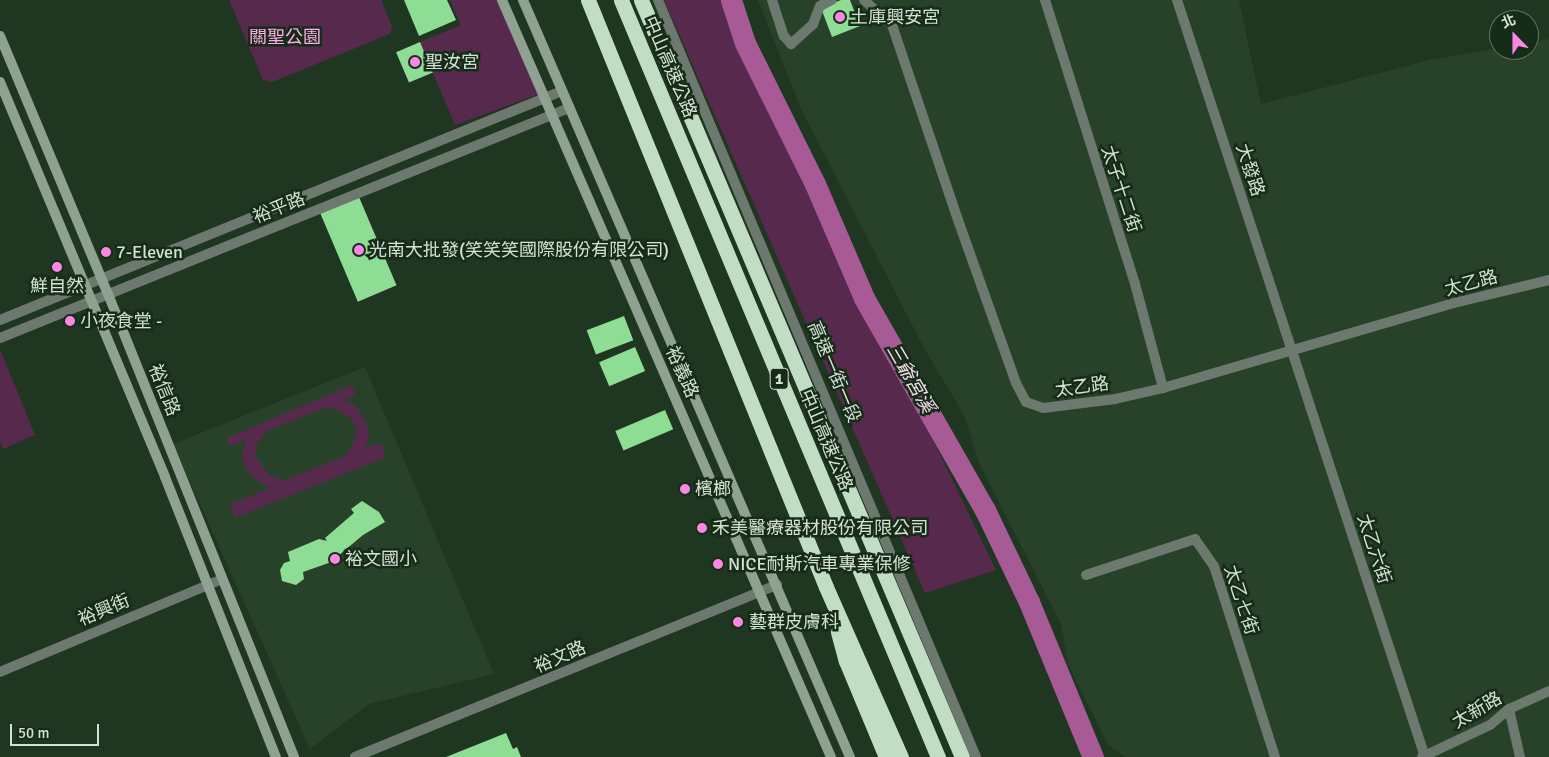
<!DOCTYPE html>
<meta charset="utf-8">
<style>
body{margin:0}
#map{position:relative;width:1549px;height:757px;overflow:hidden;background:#1f3621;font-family:Signika,"Noto Sans TC",sans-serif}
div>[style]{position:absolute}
.built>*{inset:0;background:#274229}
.green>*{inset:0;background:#572a4d}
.river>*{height:21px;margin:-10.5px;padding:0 10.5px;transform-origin:10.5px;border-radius:10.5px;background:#a85a97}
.building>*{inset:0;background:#8edd95;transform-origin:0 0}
.street>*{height:10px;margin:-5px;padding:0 5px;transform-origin:5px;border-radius:5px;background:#6d786e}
.secondary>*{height:10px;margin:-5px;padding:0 5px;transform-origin:5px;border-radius:5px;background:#8fa190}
.highway>*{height:15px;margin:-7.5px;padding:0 7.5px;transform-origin:7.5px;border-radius:7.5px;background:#c1ddc3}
.dots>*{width:14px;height:14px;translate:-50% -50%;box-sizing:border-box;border:2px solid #162c18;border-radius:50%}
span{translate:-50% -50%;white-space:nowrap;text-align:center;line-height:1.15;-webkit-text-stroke:5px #162c18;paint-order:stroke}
.shield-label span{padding:1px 4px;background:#162c18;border:1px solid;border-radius:4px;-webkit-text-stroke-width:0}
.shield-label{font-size:16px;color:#d3e1d3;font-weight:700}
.poi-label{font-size:18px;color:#d3e1d3}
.left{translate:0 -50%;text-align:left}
.park-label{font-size:18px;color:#feabea}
.street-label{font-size:18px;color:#d3e1d3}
.water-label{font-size:19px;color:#f2dcec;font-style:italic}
.north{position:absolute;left:1489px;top:10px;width:50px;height:50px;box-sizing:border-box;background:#162c18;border:1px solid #627463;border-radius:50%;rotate:338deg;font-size:14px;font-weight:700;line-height:20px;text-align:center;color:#d3e1d3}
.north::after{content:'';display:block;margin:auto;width:18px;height:22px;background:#fc86e3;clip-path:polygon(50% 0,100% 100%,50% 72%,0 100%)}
.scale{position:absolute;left:10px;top:724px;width:89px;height:22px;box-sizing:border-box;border:2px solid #d3e1d3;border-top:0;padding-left:6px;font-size:15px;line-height:18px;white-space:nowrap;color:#d3e1d3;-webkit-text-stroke:4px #162c18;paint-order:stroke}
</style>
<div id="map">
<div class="built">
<div style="clip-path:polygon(758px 0,1239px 0,1261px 104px,1429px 60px,1499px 48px,1529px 50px,1529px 43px,1549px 39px,1549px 757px,1126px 757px,1108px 745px,1068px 664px,1061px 624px,979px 463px,964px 415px,925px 350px,801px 109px)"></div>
<div style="clip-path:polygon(365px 367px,494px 674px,369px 704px,310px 749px,173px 444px)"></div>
</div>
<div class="green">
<div style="clip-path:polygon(229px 0,381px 0,392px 26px,390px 34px,272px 82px,263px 80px)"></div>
<div style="clip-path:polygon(450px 0,497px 0,539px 94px,455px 125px,420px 42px,461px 25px)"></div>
<div style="clip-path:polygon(664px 0,727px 0,741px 44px,996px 570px,925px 593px)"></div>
<div style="clip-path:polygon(0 349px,35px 435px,3px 449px,0 441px)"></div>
<div style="clip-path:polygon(evenodd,352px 385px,356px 394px,344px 400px,356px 406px,368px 426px,369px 441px,364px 449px,381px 443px,386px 457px,235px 518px,230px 504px,270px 488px,255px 479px,245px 467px,242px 454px,246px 440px,229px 446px,227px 438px,352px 385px,326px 407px,340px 411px,352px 420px,356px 428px,355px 439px,345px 456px,283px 481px,269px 475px,255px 456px,257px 444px,267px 431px,326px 407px)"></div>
</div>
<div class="river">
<div style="left:731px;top:0;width:45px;rotate:72deg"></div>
<div style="left:745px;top:43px;width:157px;rotate:63.6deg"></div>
<div style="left:815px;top:184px;width:124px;rotate:66.7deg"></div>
<div style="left:864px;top:298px;width:244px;rotate:60.3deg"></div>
<div style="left:985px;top:510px;width:102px;rotate:64.4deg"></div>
<div style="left:1029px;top:602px;width:168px;rotate:67.6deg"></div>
</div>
<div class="building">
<div style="clip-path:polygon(404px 0,447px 0,456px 20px,419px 36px)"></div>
<div style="clip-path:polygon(841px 0,850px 0,860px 26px,832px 37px,821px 8px)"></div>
<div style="left:420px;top:42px;width:33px;height:26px;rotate:67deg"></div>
<div style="left:359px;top:197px;width:96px;height:42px;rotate:67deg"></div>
<div style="left:624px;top:316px;width:26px;height:40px;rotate:69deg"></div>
<div style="left:635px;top:347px;width:26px;height:39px;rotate:67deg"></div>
<div style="left:665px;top:410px;width:21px;height:54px;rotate:67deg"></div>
<div style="clip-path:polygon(362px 501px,379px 512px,385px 522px,363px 535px,338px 556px,340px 559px,303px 572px,304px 579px,296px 585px,282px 581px,280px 570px,284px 563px,290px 561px,288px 552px,319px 539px,327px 541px,325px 538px,354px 513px,351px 509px)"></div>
<div style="clip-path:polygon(506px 733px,513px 749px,517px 747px,521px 757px,446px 757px)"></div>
</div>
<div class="street">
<div style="left:658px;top:0;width:821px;rotate:67.21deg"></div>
<div style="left:772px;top:0;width:38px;rotate:72deg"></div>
<div style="left:784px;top:36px;width:11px;rotate:49deg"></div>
<div style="left:791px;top:44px;width:30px;rotate:-42deg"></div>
<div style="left:813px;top:24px;width:19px;rotate:-69deg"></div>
<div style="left:820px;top:6px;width:13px;rotate:-27deg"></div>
<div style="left:864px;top:0;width:38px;rotate:42deg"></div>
<div style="left:892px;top:25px;width:206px;rotate:71.3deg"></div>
<div style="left:958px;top:220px;width:173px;rotate:70.4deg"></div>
<div style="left:1016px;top:383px;width:21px;rotate:62deg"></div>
<div style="left:1026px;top:402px;width:18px;rotate:19deg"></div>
<div style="left:1043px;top:408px;width:73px;rotate:-7.1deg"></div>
<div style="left:1115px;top:399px;width:49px;rotate:-12.9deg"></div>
<div style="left:1163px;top:388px;width:303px;rotate:-16.3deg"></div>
<div style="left:1454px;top:303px;width:98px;rotate:-13.6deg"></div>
<div style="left:1045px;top:0;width:298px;rotate:72.4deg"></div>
<div style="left:1135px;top:284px;width:108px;rotate:74.9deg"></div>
<div style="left:1177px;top:0;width:797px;rotate:71.86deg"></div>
<div style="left:0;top:320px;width:607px;rotate:-22.17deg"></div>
<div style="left:0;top:338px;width:614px;rotate:-22.01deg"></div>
<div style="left:1086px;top:575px;width:115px;rotate:-18.3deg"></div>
<div style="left:1195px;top:539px;width:33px;rotate:55deg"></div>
<div style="left:1214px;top:566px;width:201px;rotate:72.3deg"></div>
<div style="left:0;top:672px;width:241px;rotate:-22.7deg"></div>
<div style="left:1509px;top:709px;width:49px;rotate:77.1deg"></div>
<div style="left:355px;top:757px;width:456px;rotate:-22.2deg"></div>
<div style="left:1422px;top:757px;width:75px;rotate:-25.2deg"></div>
<div style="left:1490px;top:725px;width:25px;rotate:-40deg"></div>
<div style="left:1509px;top:709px;width:44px;rotate:-24.2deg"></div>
</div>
<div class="secondary">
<div style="left:502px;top:0;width:825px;rotate:66.51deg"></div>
<div style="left:523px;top:0;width:825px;rotate:66.64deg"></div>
<div style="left:0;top:36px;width:280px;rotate:67.3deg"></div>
<div style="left:108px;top:294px;width:499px;rotate:68.1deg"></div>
<div style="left:0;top:82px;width:428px;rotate:67.3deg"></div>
<div style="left:165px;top:477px;width:301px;rotate:68.4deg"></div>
</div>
<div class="highway">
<div style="left:588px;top:0;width:633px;rotate:67.93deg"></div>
<div style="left:826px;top:587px;width:186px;rotate:66.2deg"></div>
<div style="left:621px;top:0;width:821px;rotate:67.28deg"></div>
<div style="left:641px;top:0;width:822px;rotate:67.02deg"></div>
<div style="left:838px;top:632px;width:30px;rotate:75deg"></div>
<div style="left:846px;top:661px;width:104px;rotate:67.4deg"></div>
</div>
<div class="dots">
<div style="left:840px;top:17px;background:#fc86e3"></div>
<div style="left:415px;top:62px;background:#fc86e3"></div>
<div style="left:359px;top:250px;background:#fc86e3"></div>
<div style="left:106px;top:252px;background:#fc86e3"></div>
<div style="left:57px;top:267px;background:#fc86e3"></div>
<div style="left:70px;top:321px;background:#fc86e3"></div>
<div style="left:685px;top:489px;background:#fc86e3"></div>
<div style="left:702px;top:528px;background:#fc86e3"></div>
<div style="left:335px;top:559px;background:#fc86e3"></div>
<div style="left:718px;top:564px;background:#fc86e3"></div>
<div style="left:738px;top:622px;background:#fc86e3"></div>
</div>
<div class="shield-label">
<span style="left:779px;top:379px">1</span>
</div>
<div class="poi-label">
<span class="left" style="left:850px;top:17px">土庫興安宮</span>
<span class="left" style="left:425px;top:62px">聖汝宮</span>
<span class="left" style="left:369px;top:250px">光南大批發(笑笑笑國際股份有限公司)</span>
<span class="left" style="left:116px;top:252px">7-Eleven</span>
<span style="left:57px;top:286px">鮮自然</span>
<span class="left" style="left:80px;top:321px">小夜食堂 -</span>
<span class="left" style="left:695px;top:489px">檳榔</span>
<span class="left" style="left:712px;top:528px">禾美醫療器材股份有限公司</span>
<span class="left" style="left:345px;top:559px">裕文國小</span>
<span class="left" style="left:728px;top:564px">NICE耐斯汽車專業保修</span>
<span class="left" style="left:749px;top:622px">藝群皮膚科</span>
</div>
<div class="park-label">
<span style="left:285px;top:37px">關聖公園</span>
</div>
<div class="street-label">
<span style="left:670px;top:67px;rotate:67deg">中山高速公路</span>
<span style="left:1250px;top:170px;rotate:72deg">大發路</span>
<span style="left:1121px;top:189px;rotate:72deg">太子十二街</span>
<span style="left:279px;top:208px;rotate:-22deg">裕平路</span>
<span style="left:1471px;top:283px;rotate:-15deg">太乙路</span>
<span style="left:682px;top:372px;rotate:66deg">裕義路</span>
<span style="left:834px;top:372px;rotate:67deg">高速一街一段</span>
<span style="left:1082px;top:387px;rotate:-8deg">太乙路</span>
<span style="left:164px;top:390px;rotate:68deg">裕信路</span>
<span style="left:826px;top:440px;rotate:67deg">中山高速公路</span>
<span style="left:1374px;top:549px;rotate:72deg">太乙六街</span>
<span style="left:1241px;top:600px;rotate:72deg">太乙七街</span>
<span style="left:104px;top:610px;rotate:-23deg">裕興街</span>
<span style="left:560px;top:657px;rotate:-23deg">裕文路</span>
<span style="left:1477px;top:710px;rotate:-30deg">太新路</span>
</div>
<div class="water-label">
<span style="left:910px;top:379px;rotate:60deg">三爺宮溪</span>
</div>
<div class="north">北</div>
<div class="scale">50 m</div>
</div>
